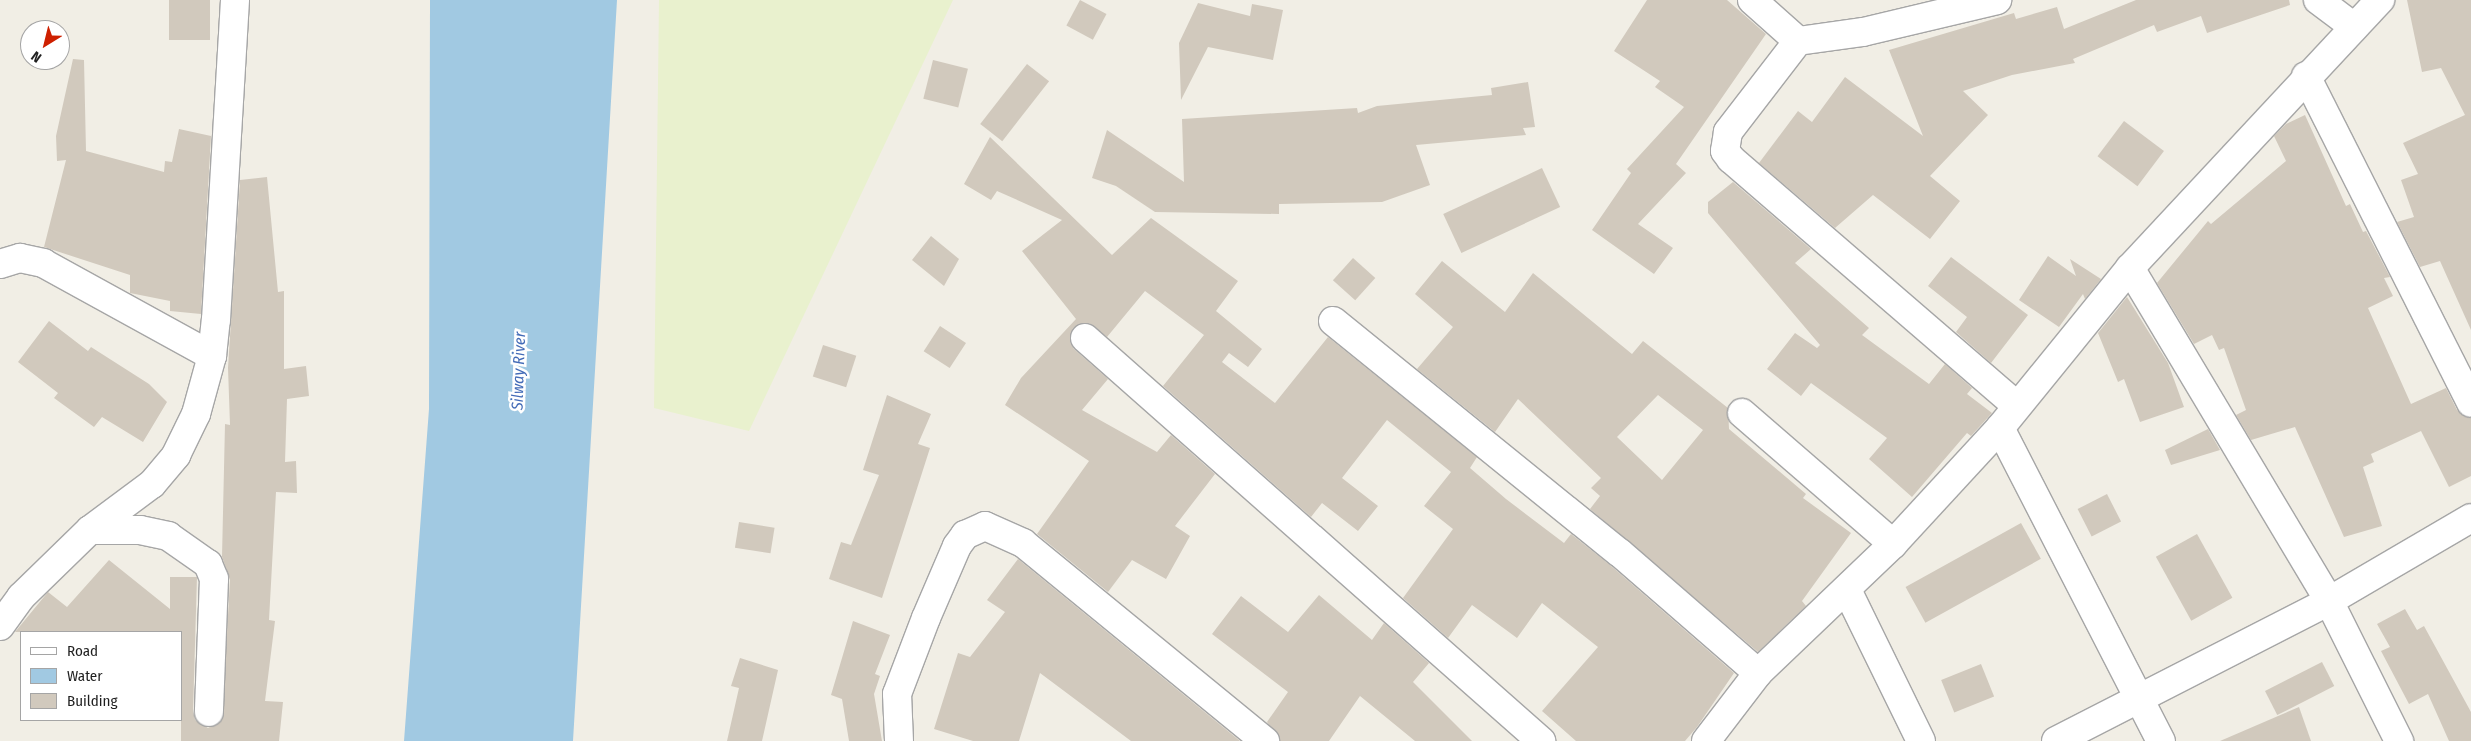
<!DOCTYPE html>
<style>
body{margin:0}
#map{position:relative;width:2471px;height:741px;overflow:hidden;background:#f1eee5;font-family:"Fira Sans Condensed",sans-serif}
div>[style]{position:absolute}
.farmland>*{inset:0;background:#e9f1ce}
.water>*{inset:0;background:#a1c9e2}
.building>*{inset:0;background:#d1c9bd;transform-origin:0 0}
.roads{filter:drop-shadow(1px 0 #a6a6a6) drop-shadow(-1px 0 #a6a6a6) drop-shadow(0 1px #a6a6a6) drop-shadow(0 -1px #a6a6a6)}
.street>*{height:28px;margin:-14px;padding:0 14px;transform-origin:14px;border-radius:14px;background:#fff}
span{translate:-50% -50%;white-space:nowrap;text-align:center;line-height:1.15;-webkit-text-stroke:5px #fff;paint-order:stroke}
.water-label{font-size:16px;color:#436bb7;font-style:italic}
.legend{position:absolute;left:20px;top:631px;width:162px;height:90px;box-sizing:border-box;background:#fff;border:1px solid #a5a5a5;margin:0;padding:6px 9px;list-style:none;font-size:15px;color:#1f1f1f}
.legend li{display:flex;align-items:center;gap:10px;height:25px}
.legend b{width:25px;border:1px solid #a5a5a5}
.north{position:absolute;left:20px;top:20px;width:50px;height:50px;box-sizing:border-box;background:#fff;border:1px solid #a5a5a5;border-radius:50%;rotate:216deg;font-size:14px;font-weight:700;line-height:20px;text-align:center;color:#1f1f1f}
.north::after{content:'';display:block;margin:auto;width:18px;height:22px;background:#ce2000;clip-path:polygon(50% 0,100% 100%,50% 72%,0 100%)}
</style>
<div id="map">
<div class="farmland">
<div style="clip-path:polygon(659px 0,953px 0,749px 431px,654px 408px)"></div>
</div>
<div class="water">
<div style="clip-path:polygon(430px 0,617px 0,573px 741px,404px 741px,429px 409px)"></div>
</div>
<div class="building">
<div style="left:169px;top:0;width:41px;height:40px"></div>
<div style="left:1080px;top:0;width:30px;height:29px;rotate:28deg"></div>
<div style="clip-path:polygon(1647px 0,1727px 0,1766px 34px,1676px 164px,1686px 173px,1638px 224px,1673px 248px,1654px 274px,1592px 230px,1631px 173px,1627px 169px,1684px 107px,1655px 87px,1660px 81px,1614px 51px)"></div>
<div style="clip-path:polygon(2136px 0,2289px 0,2290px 5px,2207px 33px,2201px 16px,2157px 32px,2154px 25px,2073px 59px,2075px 63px,2012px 75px,1963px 91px,1988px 115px,1930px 176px,1960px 201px,1930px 239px,1873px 195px,1835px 228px,1759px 163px,1798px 111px,1812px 122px,1845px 77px,1923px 136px,1889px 50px,2014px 13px,2016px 19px,2057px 7px,2064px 29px)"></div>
<div style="clip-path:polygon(2407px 0,2471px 0,2471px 330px,2440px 261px,2420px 267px,2397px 222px,2414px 217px,2401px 180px,2418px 174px,2403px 143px,2465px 115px,2441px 68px,2422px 72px)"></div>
<div style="clip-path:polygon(1198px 3px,1250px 16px,1252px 4px,1283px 10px,1273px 60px,1208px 47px,1181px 100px,1179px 43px)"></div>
<div style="clip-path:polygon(73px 59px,84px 60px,86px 151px,164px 172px,165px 161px,172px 162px,179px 129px,211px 136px,201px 314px,170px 311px,170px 301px,130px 293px,130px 275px,44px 247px,66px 160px,57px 161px,56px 136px)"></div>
<div style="left:933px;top:60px;width:36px;height:40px;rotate:14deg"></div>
<div style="left:1027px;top:64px;width:28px;height:76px;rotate:38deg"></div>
<div style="clip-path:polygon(1528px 82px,1535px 127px,1523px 128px,1526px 135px,1416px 145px,1430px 185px,1382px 202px,1279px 204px,1279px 214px,1155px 212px,1116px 186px,1092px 178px,1107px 130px,1184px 182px,1182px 119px,1357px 108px,1358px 113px,1377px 106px,1492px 95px,1491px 88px)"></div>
<div style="clip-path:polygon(2305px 115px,2346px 206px,2350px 204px,2363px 232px,2366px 231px,2390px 277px,2384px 278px,2393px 296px,2368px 308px,2411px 404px,2446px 388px,2457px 410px,2471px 418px,2471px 476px,2449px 487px,2421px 431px,2371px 454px,2374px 462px,2363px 467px,2382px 526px,2344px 537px,2295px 427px,2251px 440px,2236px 415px,2246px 410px,2224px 348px,2219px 350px,2212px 335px,2194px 344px,2157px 283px,2208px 221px,2211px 224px,2286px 161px,2274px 136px,2286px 124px)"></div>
<div style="left:2124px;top:121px;width:50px;height:44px;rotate:37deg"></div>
<div style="clip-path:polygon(990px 137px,1112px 255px,1151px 218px,1238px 281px,1216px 311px,1262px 349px,1248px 367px,1229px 353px,1222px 362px,1275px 403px,1328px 337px,1477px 457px,1470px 468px,1506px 499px,1564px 543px,1571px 534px,1610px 565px,1734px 673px,1697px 727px,1685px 741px,1576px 741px,1542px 711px,1598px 647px,1542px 603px,1517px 638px,1472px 605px,1448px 638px,1403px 598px,1453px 529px,1424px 506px,1451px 472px,1387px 420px,1342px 478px,1378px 506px,1358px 531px,1322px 503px,1311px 517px,1163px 386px,1204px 335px,1145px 291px,1107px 337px,1089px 323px,1073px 328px,1070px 342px,1074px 349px,1108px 379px,1082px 410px,1157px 452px,1171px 435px,1215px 474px,1175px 526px,1190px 536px,1166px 579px,1132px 560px,1108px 592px,1037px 534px,1089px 461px,1005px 405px,1021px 378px,1076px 319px,1022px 251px,1062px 220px,997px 191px,991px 200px,964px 184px)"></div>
<div style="left:1542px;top:168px;width:43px;height:109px;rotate:65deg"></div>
<div style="clip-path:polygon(267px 177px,278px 292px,284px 291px,284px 369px,306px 366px,309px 396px,287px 399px,285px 462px,296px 461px,297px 493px,276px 492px,269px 620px,275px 621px,265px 701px,283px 702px,279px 741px,181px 741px,181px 632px,15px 632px,48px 592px,67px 607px,109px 560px,170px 609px,170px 577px,197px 577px,193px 712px,195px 720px,208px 728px,222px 720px,230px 580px,222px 557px,225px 424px,230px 425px,228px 368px,240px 180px)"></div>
<div style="clip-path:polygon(1733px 182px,1811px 249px,1795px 263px,1869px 328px,1862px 335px,1929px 384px,1945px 364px,1972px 388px,1967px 394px,1992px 413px,1971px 436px,1967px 433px,1912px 497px,1869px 459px,1887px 438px,1811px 383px,1801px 396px,1767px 369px,1795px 333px,1817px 348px,1820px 345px,1708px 213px,1708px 202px)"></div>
<div style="clip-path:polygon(931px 236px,959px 259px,944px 286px,912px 260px)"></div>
<div style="clip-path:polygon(2048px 256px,2076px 276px,2070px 259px,2101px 279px,2085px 299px,2083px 294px,2059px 327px,2019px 300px)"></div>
<div style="clip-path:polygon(1951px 257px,2028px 315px,1991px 363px,1956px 332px,1967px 317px,1928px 286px)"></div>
<div style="left:1353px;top:258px;width:30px;height:30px;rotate:42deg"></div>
<div style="clip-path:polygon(evenodd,1442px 261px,1505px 312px,1533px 273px,1632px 354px,1643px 341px,1728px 408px,1729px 429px,1806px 494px,1803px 498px,1851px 533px,1802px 601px,1806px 606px,1758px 652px,1590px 509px,1600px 496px,1591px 488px,1601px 478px,1518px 399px,1495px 432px,1417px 369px,1453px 327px,1415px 294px,1442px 261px,1658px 395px,1703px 430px,1662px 480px,1617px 437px,1658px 395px)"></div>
<div style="clip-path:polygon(2127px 297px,2168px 363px,2184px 407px,2140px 422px,2124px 379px,2118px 382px,2098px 333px)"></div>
<div style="clip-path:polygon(49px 321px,88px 351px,91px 347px,149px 384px,167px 402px,143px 442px,102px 417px,94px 427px,54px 398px,58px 393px,18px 362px)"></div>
<div style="left:940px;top:326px;width:31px;height:30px;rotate:33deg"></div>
<div style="left:823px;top:345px;width:35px;height:33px;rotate:18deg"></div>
<div style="clip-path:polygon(887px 395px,931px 414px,918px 444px,930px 448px,882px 598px,829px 579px,841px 542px,851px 545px,879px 475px,863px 470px)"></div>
<div style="clip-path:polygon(2208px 429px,2220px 450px,2171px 465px,2165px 450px)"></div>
<div style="left:2107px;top:494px;width:31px;height:33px;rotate:63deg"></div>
<div style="left:739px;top:522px;width:36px;height:26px;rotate:9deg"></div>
<div style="left:2021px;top:523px;width:41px;height:132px;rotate:61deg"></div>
<div style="left:2197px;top:534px;width:73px;height:47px;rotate:61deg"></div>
<div style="clip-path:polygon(1018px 559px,1240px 741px,1131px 741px,1040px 673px,1019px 741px,973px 741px,934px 729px,958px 653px,970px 657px,1005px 612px,987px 600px)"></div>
<div style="clip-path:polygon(1319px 595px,1372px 640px,1384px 623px,1429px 663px,1413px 682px,1472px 741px,1415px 741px,1360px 696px,1329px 741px,1280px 741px,1267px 722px,1288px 692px,1212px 634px,1241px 596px,1288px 632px)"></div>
<div style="clip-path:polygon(2405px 609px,2417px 630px,2424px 626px,2471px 712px,2471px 741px,2449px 741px,2428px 694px,2409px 704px,2381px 651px,2390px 647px,2377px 624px)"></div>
<div style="clip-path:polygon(853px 621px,890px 635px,875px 674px,880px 676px,874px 694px,882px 741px,849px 741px,842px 699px,831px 695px)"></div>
<div style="clip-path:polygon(740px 658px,778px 670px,762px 741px,727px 741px,739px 688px,731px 686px)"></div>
<div style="left:2322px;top:662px;width:27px;height:64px;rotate:63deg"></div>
<div style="left:1981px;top:664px;width:35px;height:43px;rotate:68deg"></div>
<div style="clip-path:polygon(2299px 707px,2311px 741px,2220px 741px)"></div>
</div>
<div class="roads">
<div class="street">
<div style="left:1752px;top:0;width:62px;rotate:41.7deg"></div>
<div style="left:1798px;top:41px;width:66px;rotate:-7.9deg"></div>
<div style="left:1863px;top:32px;width:138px;rotate:-13.4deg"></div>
<div style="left:2318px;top:0;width:45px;rotate:36.9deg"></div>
<div style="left:1798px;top:41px;width:115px;rotate:127.6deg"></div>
<div style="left:1728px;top:132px;width:19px;rotate:99deg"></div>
<div style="left:1725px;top:151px;width:10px;rotate:53deg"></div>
<div style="left:1731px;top:159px;width:376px;rotate:40.8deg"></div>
<div style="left:2306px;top:76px;width:366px;rotate:63.2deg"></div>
<div style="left:0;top:264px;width:21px;rotate:-17deg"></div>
<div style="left:20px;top:258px;width:24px;rotate:12deg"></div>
<div style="left:43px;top:263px;width:193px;rotate:28.8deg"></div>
<div style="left:2130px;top:268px;width:388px;rotate:59.1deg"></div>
<div style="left:2329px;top:601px;width:157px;rotate:63.4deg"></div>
<div style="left:1333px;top:321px;width:369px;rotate:39deg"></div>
<div style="left:1620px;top:553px;width:183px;rotate:41deg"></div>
<div style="left:1085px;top:338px;width:609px;rotate:41.47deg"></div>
<div style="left:1742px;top:413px;width:200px;rotate:40.9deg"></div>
<div style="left:2000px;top:428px;width:352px;rotate:62.8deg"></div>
<div style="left:90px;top:530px;width:50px"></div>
<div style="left:140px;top:530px;width:29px;rotate:12deg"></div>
<div style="left:168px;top:536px;width:49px;rotate:35deg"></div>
<div style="left:208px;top:564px;width:16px;rotate:68deg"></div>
<div style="left:214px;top:579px;width:133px;rotate:92.2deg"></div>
<div style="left:1847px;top:590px;width:168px;rotate:63.9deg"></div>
<div style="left:0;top:626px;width:36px;rotate:-54deg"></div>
<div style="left:21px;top:597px;width:96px;rotate:-44.2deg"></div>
<div style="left:90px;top:530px;width:77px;rotate:-36.6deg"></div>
<div style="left:152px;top:484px;width:38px;rotate:-50deg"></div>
<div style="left:176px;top:455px;width:46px;rotate:-64deg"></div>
<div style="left:196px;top:414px;width:60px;rotate:-74.6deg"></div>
<div style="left:212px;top:356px;width:36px;rotate:-84deg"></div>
<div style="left:216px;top:320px;width:321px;rotate:-86.6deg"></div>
<div style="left:899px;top:741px;width:47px;rotate:-92.4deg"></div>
<div style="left:897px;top:694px;width:81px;rotate:-69.1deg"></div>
<div style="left:926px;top:618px;width:78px;rotate:-66.7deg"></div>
<div style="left:957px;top:546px;width:14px;rotate:-54deg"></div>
<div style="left:965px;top:535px;width:22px;rotate:-24deg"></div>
<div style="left:985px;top:526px;width:42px;rotate:24.1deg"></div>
<div style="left:1023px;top:543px;width:313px;rotate:39.3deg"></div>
<div style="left:1706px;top:741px;width:86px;rotate:-52.6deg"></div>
<div style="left:1758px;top:673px;width:187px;rotate:-43.7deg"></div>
<div style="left:1893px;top:544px;width:158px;rotate:-47.3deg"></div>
<div style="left:2000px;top:428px;width:206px;rotate:-50.9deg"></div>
<div style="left:2130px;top:268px;width:367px;rotate:-47deg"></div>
<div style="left:2056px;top:741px;width:307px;rotate:-27.1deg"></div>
<div style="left:2329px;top:601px;width:164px;rotate:-30.3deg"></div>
</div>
</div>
<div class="water-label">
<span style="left:519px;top:371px;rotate:-88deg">Silway River</span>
</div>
<ul class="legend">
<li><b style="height:6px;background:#fff"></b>Road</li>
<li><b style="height:14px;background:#a1c9e2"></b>Water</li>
<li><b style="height:14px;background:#d1c9bd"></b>Building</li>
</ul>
<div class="north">N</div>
</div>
